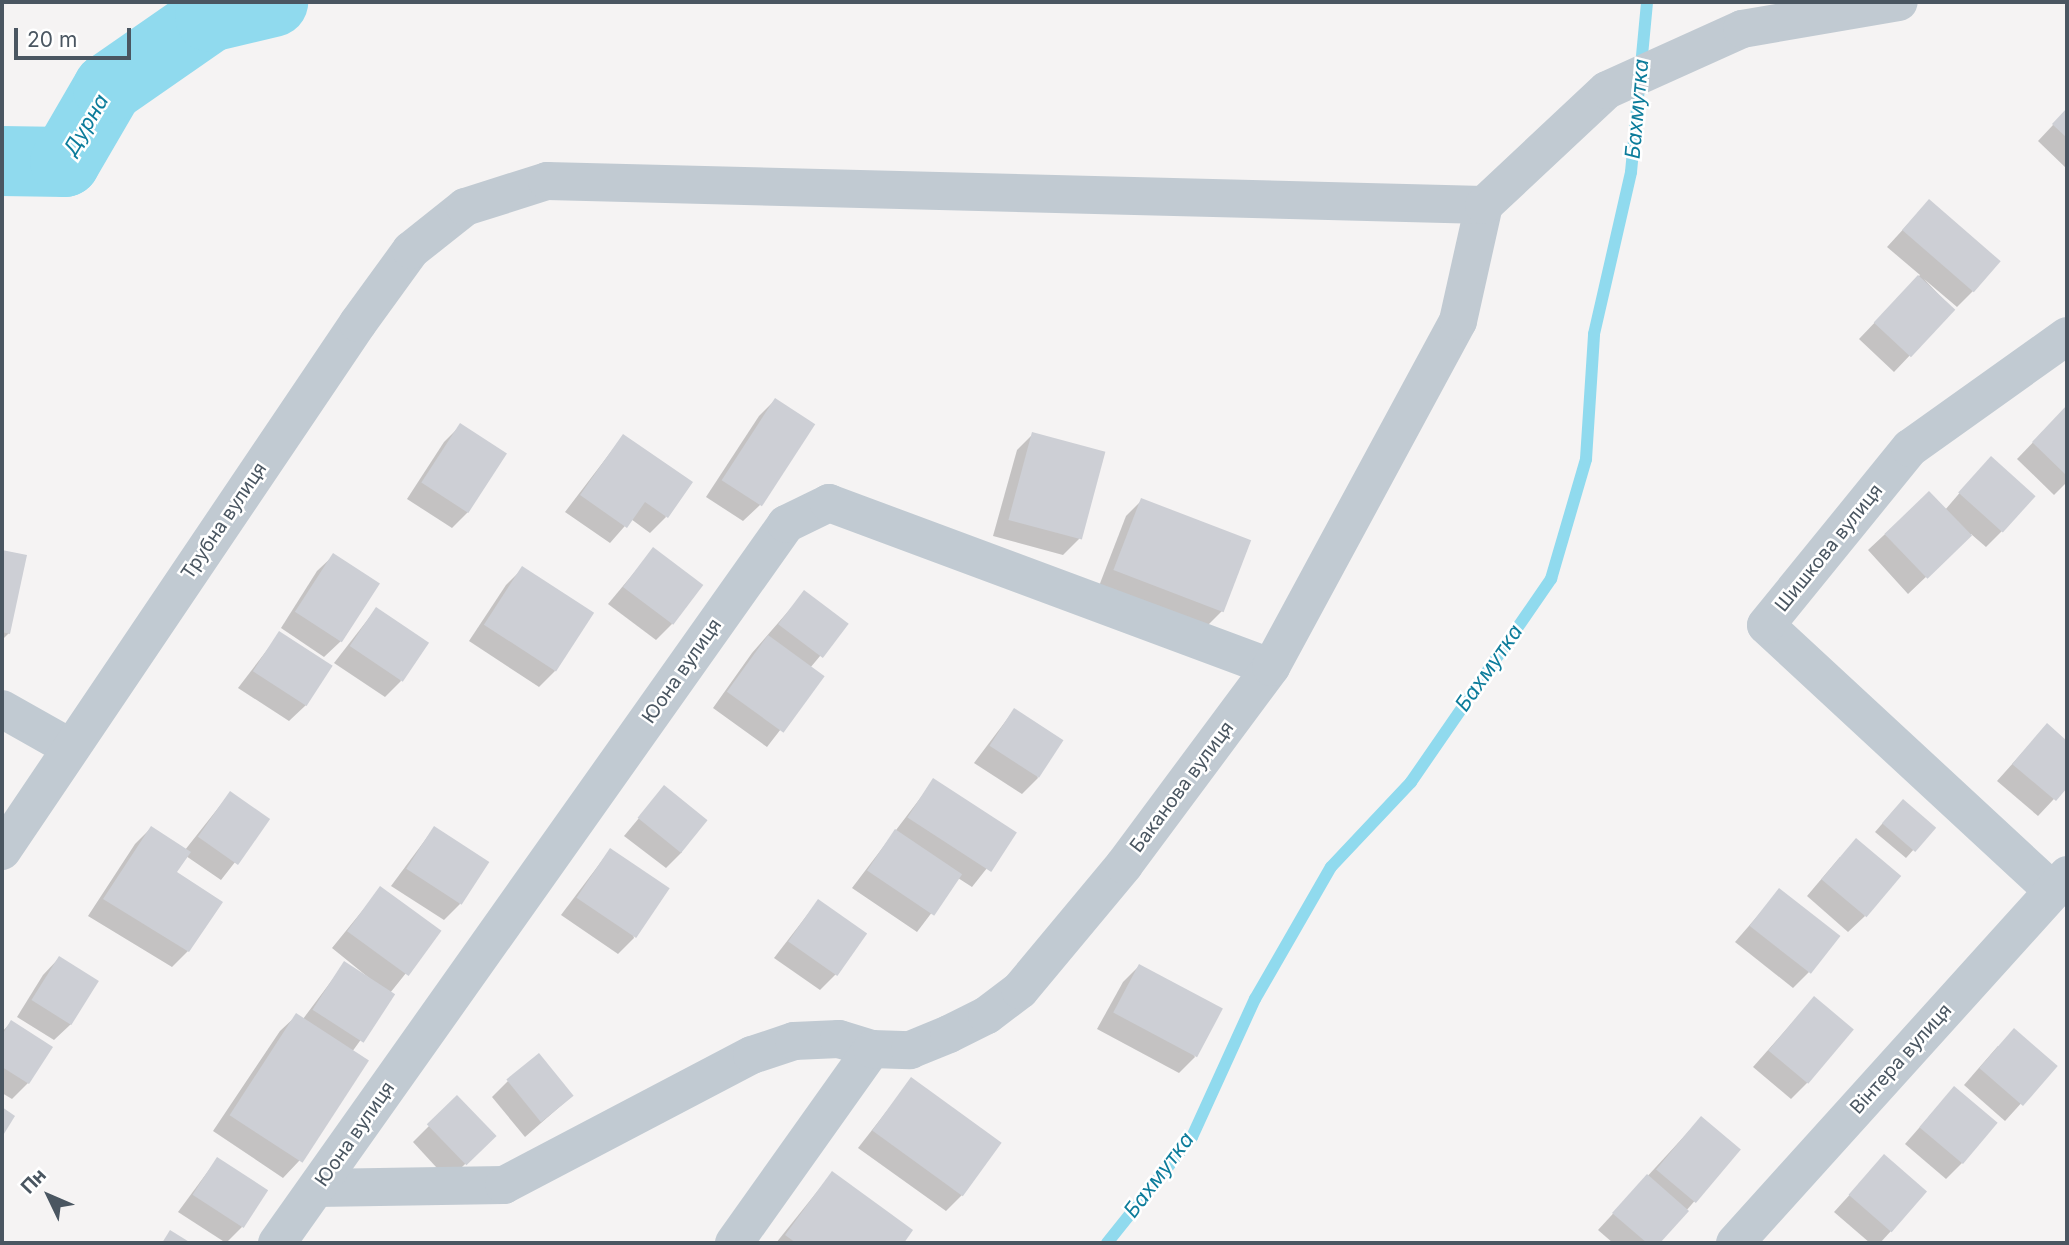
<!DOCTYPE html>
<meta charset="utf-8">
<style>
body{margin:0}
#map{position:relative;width:2069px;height:1245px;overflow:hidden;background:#f5f3f3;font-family:Inter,sans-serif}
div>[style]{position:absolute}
.shadow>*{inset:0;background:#0003}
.stream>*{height:12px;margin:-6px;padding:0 6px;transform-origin:6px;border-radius:6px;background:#90daee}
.river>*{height:70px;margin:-35px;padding:0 35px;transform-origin:35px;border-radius:35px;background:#90daee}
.building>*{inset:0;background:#cdcfd5;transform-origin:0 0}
.minor>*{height:38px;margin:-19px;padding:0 19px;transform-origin:19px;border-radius:19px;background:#c1cad2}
.tertiary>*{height:38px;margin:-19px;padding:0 19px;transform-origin:19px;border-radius:19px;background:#c1cad2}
span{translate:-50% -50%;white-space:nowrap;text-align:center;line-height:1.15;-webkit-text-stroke:5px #fff;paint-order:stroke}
.street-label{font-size:19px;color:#4a5661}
.water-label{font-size:21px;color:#0c7c9b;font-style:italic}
.frame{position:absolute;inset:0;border:4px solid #4a5661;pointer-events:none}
.north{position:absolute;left:14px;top:1161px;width:70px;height:70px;-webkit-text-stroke:5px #fff;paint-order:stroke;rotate:314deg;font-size:19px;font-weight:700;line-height:28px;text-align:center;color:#4a5661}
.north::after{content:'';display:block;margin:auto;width:24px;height:32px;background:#4a5661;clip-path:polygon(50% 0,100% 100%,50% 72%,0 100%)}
.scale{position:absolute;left:14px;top:28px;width:117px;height:32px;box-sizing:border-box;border:4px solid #4a5661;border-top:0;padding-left:9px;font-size:21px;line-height:24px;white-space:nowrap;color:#4a5661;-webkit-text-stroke:5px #fff;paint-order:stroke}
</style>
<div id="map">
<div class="shadow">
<div style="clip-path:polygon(2067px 110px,2067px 169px,2038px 141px)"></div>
<div style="clip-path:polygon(1929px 201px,1973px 291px,1957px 307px,1924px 279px,1953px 310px,1894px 372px,1859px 339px,1920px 275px,1887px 247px)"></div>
<div style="clip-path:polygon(775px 400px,760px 505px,743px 521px,706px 497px,759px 416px)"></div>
<div style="clip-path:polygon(2067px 407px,2067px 482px,2054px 495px,2017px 459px)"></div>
<div style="clip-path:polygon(460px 426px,468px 512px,452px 528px,407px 499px,444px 442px)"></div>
<div style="clip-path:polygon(1033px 434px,1102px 453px,1079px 539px,1063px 555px,993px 536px,1017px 450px)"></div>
<div style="clip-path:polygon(623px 436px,666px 517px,650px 533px,631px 519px,610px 543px,565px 512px)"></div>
<div style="clip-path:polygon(1975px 475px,2002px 531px,1986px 547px,1971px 534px,1908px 594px,1868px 550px,1929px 493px,1945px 510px)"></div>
<div style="clip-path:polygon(1142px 500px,1222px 611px,1206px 627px,1099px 586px,1126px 516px)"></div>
<div style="clip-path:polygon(653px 550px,672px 624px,656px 640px,608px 604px)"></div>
<div style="clip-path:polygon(2px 552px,25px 556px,9px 633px,2px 640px)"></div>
<div style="clip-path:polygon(334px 555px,341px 641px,324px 657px,281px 628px,317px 571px)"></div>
<div style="clip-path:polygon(522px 569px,555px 671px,539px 687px,469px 641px,506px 585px)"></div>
<div style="clip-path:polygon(804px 593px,846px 625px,810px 668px,822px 676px,767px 747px,713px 708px,752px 653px)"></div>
<div style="clip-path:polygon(376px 609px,401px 681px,385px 697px,334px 663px)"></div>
<div style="clip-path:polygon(280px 633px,306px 705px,289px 721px,238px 688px)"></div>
<div style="clip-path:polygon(1014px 710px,1038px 778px,1022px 794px,974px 763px)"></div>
<div style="clip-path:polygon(2047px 725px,2067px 743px,2067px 785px,2038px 816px,1997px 781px)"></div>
<div style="clip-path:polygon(934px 780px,1014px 834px,972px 887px,958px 878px,917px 932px,852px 888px)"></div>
<div style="clip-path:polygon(664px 788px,682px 852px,666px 868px,624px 836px)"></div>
<div style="clip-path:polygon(230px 793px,268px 820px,221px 880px,186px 856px,175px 873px,188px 951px,172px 967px,88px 916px,135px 844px,151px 828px,185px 850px)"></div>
<div style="clip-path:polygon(1895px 809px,1933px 828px,1906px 858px,1875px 832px)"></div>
<div style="clip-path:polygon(434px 828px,460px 904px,444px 920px,391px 886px)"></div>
<div style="clip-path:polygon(610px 850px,634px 938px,618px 954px,561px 915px)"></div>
<div style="clip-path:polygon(1840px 857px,1865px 916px,1848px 932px,1807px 896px)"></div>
<div style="clip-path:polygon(380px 889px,439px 932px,390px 993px,393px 995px,352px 1052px,299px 1161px,283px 1178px,213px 1131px,280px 1031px,297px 1015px,303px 1019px,344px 964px,379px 986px,332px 948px)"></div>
<div style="clip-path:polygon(1780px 890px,1809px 972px,1793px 988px,1735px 942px)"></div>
<div style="clip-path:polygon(818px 901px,836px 974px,820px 990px,774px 958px)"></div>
<div style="clip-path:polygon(59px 958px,71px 1024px,54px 1040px,17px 1017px,43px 975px)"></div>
<div style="clip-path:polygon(1139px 966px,1195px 1057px,1179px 1073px,1097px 1029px,1123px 982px)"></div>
<div style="clip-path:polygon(1814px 998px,1807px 1083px,1791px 1099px,1753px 1067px)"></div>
<div style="clip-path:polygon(11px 1022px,28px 1083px,12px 1099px,2px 1093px,2px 1032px)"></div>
<div style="clip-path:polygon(1998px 1046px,2055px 1066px,2005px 1121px,1964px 1085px)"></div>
<div style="clip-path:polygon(911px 1080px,962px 1195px,946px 1211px,858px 1148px)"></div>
<div style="clip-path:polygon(508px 1081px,572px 1096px,525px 1137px,492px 1097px)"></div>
<div style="clip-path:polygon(1954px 1088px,1962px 1163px,1946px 1179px,1905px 1144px)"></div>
<div style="clip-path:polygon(457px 1098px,478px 1152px,448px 1180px,413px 1142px)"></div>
<div style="clip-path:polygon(1701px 1118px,1739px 1150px,1658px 1243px,1613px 1243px,1598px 1230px)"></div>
<div style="clip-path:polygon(1884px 1157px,1891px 1231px,1880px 1243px,1870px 1243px,1834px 1212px)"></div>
<div style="clip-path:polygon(217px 1159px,242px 1227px,226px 1243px,178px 1212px)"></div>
<div style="clip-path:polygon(832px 1173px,911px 1230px,902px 1243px,776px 1243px)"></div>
</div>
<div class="stream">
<div style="left:1107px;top:1243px;width:136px;rotate:-51.3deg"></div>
<div style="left:1192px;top:1137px;width:152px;rotate:-65.5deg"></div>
<div style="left:1255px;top:999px;width:152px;rotate:-60.1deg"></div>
<div style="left:1331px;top:867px;width:117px;rotate:-46.7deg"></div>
<div style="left:1411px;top:782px;width:247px;rotate:-55.4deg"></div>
<div style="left:1551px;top:579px;width:125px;rotate:-73.7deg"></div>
<div style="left:1586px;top:459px;width:125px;rotate:-86.3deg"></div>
<div style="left:1594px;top:334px;width:166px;rotate:-77.1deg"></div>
<div style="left:1631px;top:172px;width:171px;rotate:-84.6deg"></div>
</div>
<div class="river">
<div style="left:2px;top:161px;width:63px;rotate:0.9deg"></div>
<div style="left:65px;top:162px;width:86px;rotate:-59.8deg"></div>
<div style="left:108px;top:88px;width:124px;rotate:-34.8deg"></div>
<div style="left:210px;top:17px;width:65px;rotate:-13.4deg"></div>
</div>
<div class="building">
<div style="clip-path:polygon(2067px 108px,2067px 138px,2052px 124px)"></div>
<div style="left:1929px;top:199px;width:95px;height:41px;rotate:41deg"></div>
<div style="left:1918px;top:275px;width:51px;height:65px;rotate:43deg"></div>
<div style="left:775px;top:398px;width:48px;height:98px;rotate:33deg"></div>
<div style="clip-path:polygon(2067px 405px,2067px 476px,2032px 442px)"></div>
<div style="left:460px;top:423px;width:56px;height:71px;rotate:33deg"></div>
<div style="left:1032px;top:432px;width:76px;height:91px;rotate:15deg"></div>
<div style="clip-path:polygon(623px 434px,693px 482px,668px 518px,645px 502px,627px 528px,580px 495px)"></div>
<div style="left:1991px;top:456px;width:60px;height:49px;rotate:42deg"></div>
<div style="left:1929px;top:491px;width:62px;height:62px;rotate:46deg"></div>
<div style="left:1141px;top:498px;width:118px;height:77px;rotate:21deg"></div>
<div style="left:653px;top:547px;width:63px;height:50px;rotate:37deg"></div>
<div style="clip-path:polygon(2px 550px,27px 555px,10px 634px,2px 632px)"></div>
<div style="left:333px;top:553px;width:56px;height:70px;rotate:33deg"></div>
<div style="left:522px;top:566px;width:86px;height:70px;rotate:33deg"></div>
<div style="left:804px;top:590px;width:56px;height:43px;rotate:37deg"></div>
<div style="left:376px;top:607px;width:64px;height:47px;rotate:34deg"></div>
<div style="left:279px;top:631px;width:64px;height:48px;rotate:33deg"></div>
<div style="left:768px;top:635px;width:70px;height:70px;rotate:36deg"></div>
<div style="left:1014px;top:708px;width:59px;height:45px;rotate:33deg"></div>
<div style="clip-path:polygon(2047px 723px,2067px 741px,2067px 788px,2056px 801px,2012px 764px)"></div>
<div style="left:933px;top:778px;width:100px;height:47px;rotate:33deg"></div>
<div style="left:664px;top:785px;width:56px;height:42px;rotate:39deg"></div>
<div style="left:230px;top:791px;width:49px;height:56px;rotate:35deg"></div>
<div style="left:1903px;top:799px;width:44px;height:32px;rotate:41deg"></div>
<div style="clip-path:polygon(151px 826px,191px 852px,177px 872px,223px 902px,189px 952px,103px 899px)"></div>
<div style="left:434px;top:826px;width:66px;height:51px;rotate:33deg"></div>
<div style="left:895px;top:829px;width:81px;height:50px;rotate:34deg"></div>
<div style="left:1856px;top:838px;width:59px;height:54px;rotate:40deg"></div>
<div style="left:610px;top:848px;width:72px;height:60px;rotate:34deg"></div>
<div style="left:380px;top:886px;width:76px;height:56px;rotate:36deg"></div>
<div style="left:1779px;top:888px;width:78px;height:48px;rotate:38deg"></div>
<div style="left:818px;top:899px;width:60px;height:52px;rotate:35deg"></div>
<div style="left:59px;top:956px;width:47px;height:52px;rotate:32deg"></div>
<div style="left:344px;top:961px;width:61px;height:58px;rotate:33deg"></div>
<div style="left:1139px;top:964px;width:95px;height:55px;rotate:28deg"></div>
<div style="left:1814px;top:996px;width:52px;height:71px;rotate:40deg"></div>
<div style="left:296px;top:1013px;width:87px;height:122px;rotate:33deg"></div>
<div style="clip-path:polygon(11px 1020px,53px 1047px,29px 1084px,2px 1067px,2px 1035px)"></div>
<div style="left:2014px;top:1028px;width:58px;height:53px;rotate:41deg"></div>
<div style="left:539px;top:1053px;width:55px;height:42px;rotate:51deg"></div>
<div style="left:911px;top:1077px;width:112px;height:66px;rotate:36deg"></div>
<div style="left:1954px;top:1086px;width:57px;height:54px;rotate:40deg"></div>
<div style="left:457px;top:1095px;width:57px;height:42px;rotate:46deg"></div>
<div style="clip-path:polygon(2px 1107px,15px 1116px,2px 1137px)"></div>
<div style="left:1701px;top:1116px;width:52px;height:70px;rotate:40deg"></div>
<div style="left:1884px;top:1154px;width:57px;height:54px;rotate:41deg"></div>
<div style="left:217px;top:1157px;width:61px;height:45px;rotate:33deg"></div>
<div style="clip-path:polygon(832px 1171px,913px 1230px,904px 1243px,796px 1243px,785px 1235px)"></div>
<div style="clip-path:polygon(1647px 1174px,1689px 1211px,1660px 1243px,1647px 1243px,1612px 1213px)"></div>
<div style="clip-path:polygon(170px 1230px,191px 1243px,162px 1243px)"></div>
</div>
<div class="minor">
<div style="left:2px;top:709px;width:79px;rotate:29.5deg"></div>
<div style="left:2053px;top:891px;width:391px;rotate:-137.2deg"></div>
<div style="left:1766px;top:625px;width:228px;rotate:-50.9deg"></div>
<div style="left:1910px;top:448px;width:193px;rotate:-35.5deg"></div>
<div style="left:317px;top:1188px;width:187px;rotate:-0.9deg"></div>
<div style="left:504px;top:1185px;width:280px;rotate:-27.7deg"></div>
<div style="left:752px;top:1055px;width:44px;rotate:-18.4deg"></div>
<div style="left:794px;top:1041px;width:45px;rotate:-2.5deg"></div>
<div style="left:839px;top:1039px;width:34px;rotate:17deg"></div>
<div style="left:277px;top:1243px;width:881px;rotate:-54.7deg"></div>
<div style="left:786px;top:524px;width:48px;rotate:-26deg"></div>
<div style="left:829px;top:503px;width:471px;rotate:20.4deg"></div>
<div style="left:734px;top:1243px;width:238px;rotate:-54.6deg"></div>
<div style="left:872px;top:1049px;width:38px;rotate:2deg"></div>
<div style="left:910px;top:1050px;width:42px;rotate:-22.3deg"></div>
<div style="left:949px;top:1034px;width:42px;rotate:-26.6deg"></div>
<div style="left:987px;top:1015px;width:41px;rotate:-37.1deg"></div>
<div style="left:1020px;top:990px;width:163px;rotate:-50.2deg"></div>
<div style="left:1124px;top:865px;width:247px;rotate:-53.4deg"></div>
<div style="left:1271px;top:667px;width:393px;rotate:-61.6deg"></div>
<div style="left:1458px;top:321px;width:119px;rotate:-77.4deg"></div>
<div style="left:1735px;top:1243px;width:496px;rotate:-47.9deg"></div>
</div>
<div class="tertiary">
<div style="left:2px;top:851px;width:637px;rotate:-56.01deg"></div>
<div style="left:358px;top:323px;width:90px;rotate:-54deg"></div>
<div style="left:411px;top:250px;width:69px;rotate:-38.5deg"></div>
<div style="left:465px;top:207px;width:86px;rotate:-17.6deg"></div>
<div style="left:547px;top:181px;width:937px;rotate:1.47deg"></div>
<div style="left:1484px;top:205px;width:168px;rotate:-43.1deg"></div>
<div style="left:1607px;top:90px;width:148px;rotate:-24.3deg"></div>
<div style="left:1742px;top:29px;width:159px;rotate:-9.8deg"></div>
</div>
<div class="street-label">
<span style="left:224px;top:521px;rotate:-56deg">Трубна вулиця</span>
<span style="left:1829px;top:548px;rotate:-51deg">Шишкова вулиця</span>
<span style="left:682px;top:671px;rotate:-55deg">Юона вулиця</span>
<span style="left:1182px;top:787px;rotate:-53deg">Баканова вулиця</span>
<span style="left:1901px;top:1059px;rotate:-48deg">Вінтера вулиця</span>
<span style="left:355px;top:1134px;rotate:-55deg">Юона вулиця</span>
</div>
<div class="water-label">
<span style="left:1637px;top:109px;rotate:-85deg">Бахмутка</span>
<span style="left:86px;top:125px;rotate:-59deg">Дурна</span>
<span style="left:1489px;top:668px;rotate:-55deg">Бахмутка</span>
<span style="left:1159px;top:1175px;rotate:-53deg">Бахмутка</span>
</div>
<div class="frame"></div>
<div class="north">Пн</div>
<div class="scale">20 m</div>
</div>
